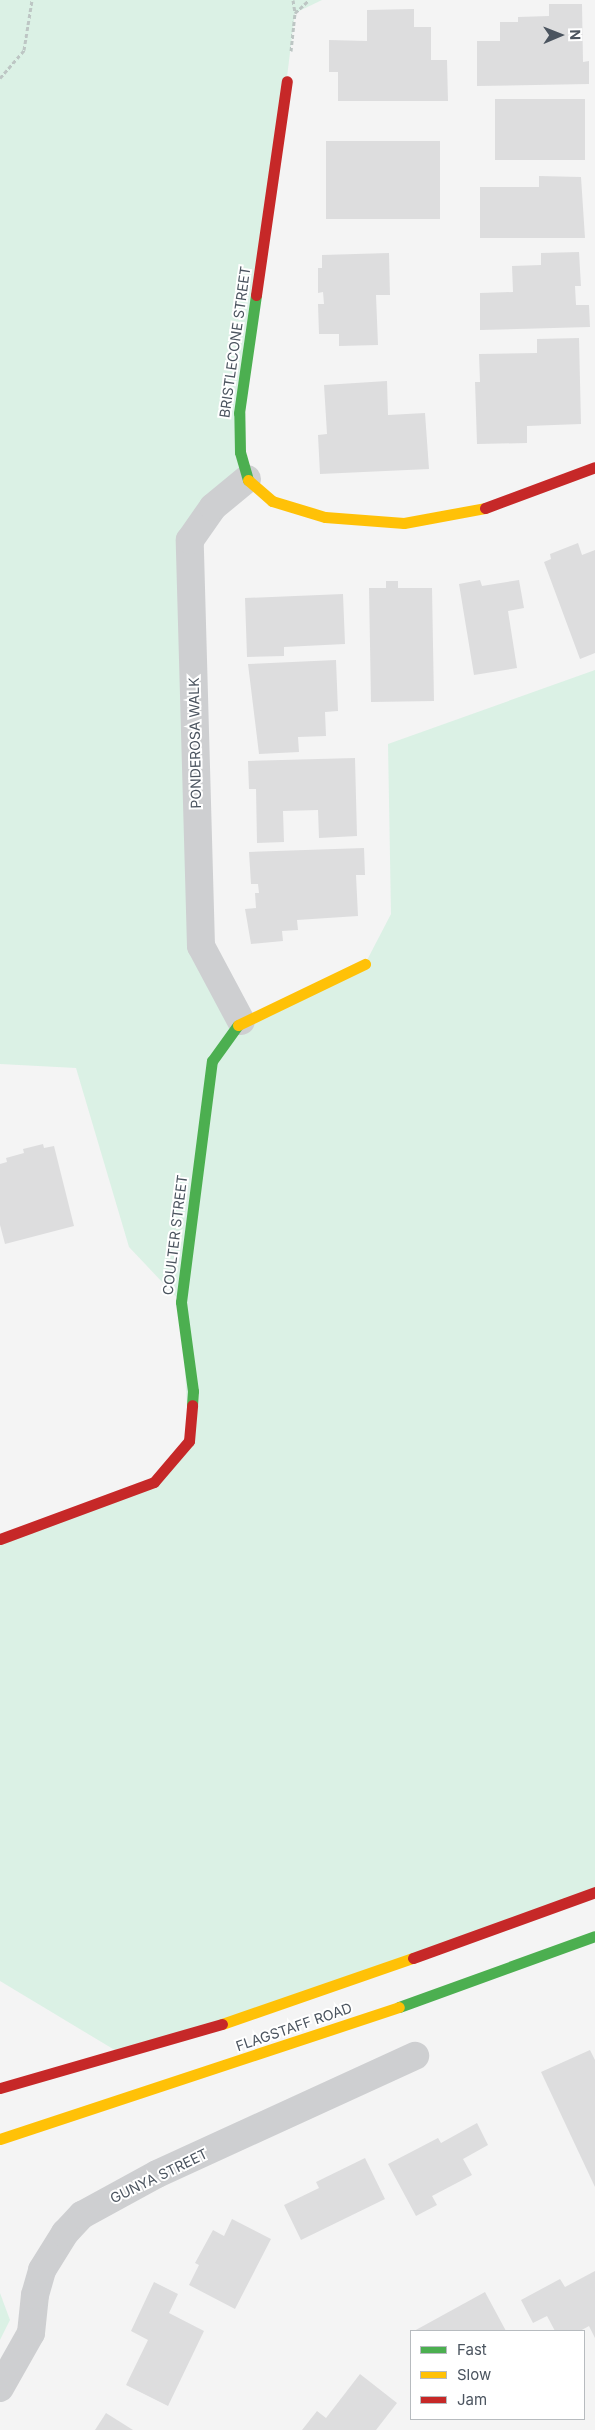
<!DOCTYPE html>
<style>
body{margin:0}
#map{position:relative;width:595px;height:2430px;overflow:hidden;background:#f4f4f4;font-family:Inter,sans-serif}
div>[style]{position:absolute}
.green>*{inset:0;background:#dbf1e5}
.building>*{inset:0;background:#ddddde;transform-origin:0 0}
.path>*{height:3px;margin-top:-1.5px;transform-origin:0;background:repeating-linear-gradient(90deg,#bdc6c4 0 4px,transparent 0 6.5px)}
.street>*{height:28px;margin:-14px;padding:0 14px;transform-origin:14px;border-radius:14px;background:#cecfd1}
.fast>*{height:11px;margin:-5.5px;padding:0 5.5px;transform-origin:5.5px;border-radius:5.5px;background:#4caf50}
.slow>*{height:11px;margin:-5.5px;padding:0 5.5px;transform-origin:5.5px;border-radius:5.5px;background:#ffc107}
.jam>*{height:11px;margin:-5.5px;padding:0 5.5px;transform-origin:5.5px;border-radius:5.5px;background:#c62828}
span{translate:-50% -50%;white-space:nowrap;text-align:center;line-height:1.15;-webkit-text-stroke:4px #fff;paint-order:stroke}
.street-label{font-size:14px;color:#4b545f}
.legend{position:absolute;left:410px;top:2330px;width:175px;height:90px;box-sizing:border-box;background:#fff;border:1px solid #b7bbbf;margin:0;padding:6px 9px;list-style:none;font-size:15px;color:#4b545f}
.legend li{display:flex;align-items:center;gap:10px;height:25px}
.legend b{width:25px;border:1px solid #b7bbbf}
.north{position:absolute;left:535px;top:10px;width:50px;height:50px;-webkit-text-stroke:4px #fff;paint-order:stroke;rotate:89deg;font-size:14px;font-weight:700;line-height:20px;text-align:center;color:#4b545f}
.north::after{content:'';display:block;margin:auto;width:18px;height:22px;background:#4b545f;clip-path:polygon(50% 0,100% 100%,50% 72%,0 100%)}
</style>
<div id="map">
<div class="green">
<div style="clip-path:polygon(0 0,322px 0,295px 13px,240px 452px,247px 479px,190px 540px,201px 946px,241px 1021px,365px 964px,391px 914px,388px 744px,595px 670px,595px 1892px,123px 2055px,0 1981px,0 1539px,154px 1482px,189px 1441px,181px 1302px,129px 1247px,76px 1068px,0 1064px)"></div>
<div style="clip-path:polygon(0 2293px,10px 2320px,0 2340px)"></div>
</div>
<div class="building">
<div style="clip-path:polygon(549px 4px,582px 4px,583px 62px,589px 61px,589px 84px,477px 86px,477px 41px,500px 41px,500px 22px,518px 22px,518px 17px,549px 16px)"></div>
<div style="clip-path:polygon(414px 9px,414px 27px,431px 27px,431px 60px,447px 60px,448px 101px,338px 101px,338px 72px,329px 72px,329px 40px,367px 41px,367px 10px)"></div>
<div style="left:495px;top:99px;width:90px;height:61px"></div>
<div style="left:326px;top:141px;width:114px;height:78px"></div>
<div style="clip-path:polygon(539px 176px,581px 177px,585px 238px,480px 238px,480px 187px,539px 187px)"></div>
<div style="clip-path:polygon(579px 252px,581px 286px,575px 286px,576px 305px,589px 305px,590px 327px,480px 330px,480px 293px,513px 292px,512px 266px,541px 265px,541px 253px)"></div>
<div style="clip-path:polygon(389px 253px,390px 295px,376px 295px,378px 345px,339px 346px,339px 334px,319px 334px,318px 304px,324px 304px,323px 292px,318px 293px,318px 268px,322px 268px,322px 255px)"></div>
<div style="clip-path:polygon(579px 338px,581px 424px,527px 426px,527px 443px,477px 444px,475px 382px,480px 382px,479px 354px,537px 353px,537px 339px)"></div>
<div style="clip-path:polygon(387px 381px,388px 415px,425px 413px,429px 469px,320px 474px,318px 435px,327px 434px,324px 385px)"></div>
<div style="clip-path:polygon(578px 543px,582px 555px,595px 550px,595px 653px,580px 659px,544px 562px,551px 559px,550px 554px)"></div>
<div style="clip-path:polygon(480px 580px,482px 586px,519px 580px,524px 608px,508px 611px,517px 668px,474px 675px,459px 584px)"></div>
<div style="clip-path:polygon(386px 581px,398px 581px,398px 588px,432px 588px,434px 701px,371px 702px,369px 588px,386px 588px)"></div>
<div style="clip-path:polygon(343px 594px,345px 644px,284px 647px,284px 656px,247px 657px,245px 598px)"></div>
<div style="clip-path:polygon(336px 660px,338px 711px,325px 712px,326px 736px,298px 737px,299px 752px,259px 754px,248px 664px)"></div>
<div style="clip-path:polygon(355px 758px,357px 836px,319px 838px,318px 810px,283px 811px,284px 842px,257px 843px,256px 789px,249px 789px,248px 761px)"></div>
<div style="clip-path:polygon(364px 848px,365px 875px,356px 875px,358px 916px,297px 920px,298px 930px,282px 931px,283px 941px,251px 944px,245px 909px,256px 908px,255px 893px,259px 893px,258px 884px,251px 884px,249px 852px)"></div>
<div style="clip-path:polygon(43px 1144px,44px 1148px,54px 1146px,74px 1226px,5px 1244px,0 1225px,0 1164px,7px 1162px,6px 1158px,24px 1153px,23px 1149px)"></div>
<div style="clip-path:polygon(590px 2050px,595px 2060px,595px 2187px,541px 2072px)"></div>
<div style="clip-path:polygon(477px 2123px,488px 2145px,463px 2159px,472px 2175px,432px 2196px,437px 2205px,416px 2216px,388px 2164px,438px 2138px,441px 2143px)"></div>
<div style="clip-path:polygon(365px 2158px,385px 2199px,301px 2240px,284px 2205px,319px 2188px,316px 2182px)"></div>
<div style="clip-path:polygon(232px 2219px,271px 2239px,235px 2309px,189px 2285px,199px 2265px,195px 2263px,213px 2230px,224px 2236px)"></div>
<div style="clip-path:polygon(595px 2271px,595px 2338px,589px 2326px,580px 2331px,555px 2331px,547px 2316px,533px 2323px,521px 2300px,560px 2279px,565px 2287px)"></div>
<div style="clip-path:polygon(154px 2282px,178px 2294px,169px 2313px,204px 2331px,168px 2406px,126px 2385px,148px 2340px,131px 2331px)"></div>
<div style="clip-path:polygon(485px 2292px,506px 2331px,414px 2331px)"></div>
<div style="clip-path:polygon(360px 2374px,397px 2403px,376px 2430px,302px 2430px,317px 2411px,326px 2418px)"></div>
<div style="clip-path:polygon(106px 2413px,133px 2430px,95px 2430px)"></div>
</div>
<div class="path">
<div style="left:293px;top:0;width:13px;rotate:81deg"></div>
<div style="left:291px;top:51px;width:38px;rotate:-84deg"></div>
<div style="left:295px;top:13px;width:19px;rotate:-43deg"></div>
<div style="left:0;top:78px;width:37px;rotate:-49deg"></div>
<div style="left:24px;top:50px;width:51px;rotate:-80.9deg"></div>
</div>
<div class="street">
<div style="left:241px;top:1021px;width:85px;rotate:-118.1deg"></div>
<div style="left:201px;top:946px;width:406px;rotate:-91.6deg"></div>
<div style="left:190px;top:540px;width:40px;rotate:-55.1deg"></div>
<div style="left:213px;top:507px;width:44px;rotate:-39.5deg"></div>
<div style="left:0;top:2388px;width:63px;rotate:-60.6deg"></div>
<div style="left:31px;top:2333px;width:38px;rotate:-84deg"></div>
<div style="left:35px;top:2295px;width:26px;rotate:-74deg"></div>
<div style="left:42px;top:2270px;width:44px;rotate:-58.1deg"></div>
<div style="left:65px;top:2233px;width:25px;rotate:-47deg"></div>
<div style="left:82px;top:2215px;width:85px;rotate:-28.7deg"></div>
<div style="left:157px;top:2174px;width:284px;rotate:-24.6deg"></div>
</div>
<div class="fast">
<div style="left:248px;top:480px;width:29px;rotate:-106deg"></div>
<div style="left:240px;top:452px;width:39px;rotate:-91deg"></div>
<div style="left:239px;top:413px;width:119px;rotate:-81.8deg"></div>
<div style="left:192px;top:1405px;width:14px;rotate:-86deg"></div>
<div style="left:193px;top:1391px;width:90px;rotate:-97.7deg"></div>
<div style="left:181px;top:1302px;width:243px;rotate:-82.7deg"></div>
<div style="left:212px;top:1061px;width:44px;rotate:-54.2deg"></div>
<div style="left:399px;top:2007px;width:208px;rotate:-19.9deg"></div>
</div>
<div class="slow">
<div style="left:248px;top:480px;width:32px;rotate:41deg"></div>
<div style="left:272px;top:501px;width:55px;rotate:16.8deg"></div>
<div style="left:325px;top:517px;width:79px;rotate:4.3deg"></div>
<div style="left:404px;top:523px;width:82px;rotate:-10.5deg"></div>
<div style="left:238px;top:1025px;width:141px;rotate:-25.7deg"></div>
<div style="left:222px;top:2024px;width:202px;rotate:-19.1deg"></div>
<div style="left:0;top:2139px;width:420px;rotate:-18.3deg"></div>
</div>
<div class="jam">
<div style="left:256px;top:295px;width:216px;rotate:-81.8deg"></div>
<div style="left:485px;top:508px;width:117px;rotate:-20.4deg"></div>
<div style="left:0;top:1539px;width:164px;rotate:-20.3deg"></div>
<div style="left:154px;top:1482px;width:54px;rotate:-49.5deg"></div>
<div style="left:189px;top:1441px;width:36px;rotate:-85deg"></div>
<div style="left:413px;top:1958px;width:194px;rotate:-19.9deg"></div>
<div style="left:0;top:2088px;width:231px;rotate:-16.1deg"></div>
</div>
<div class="street-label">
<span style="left:235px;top:342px;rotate:-82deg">BRISTLECONE STREET</span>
<span style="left:195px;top:743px;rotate:-91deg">PONDEROSA WALK</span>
<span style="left:175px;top:1235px;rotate:-83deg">COULTER STREET</span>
<span style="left:294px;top:2027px;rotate:-19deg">FLAGSTAFF ROAD</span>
<span style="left:159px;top:2176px;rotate:-26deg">GUNYA STREET</span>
</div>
<ul class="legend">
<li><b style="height:6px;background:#4caf50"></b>Fast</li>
<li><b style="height:6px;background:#ffc107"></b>Slow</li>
<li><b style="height:6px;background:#c62828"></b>Jam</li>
</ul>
<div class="north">N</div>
</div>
